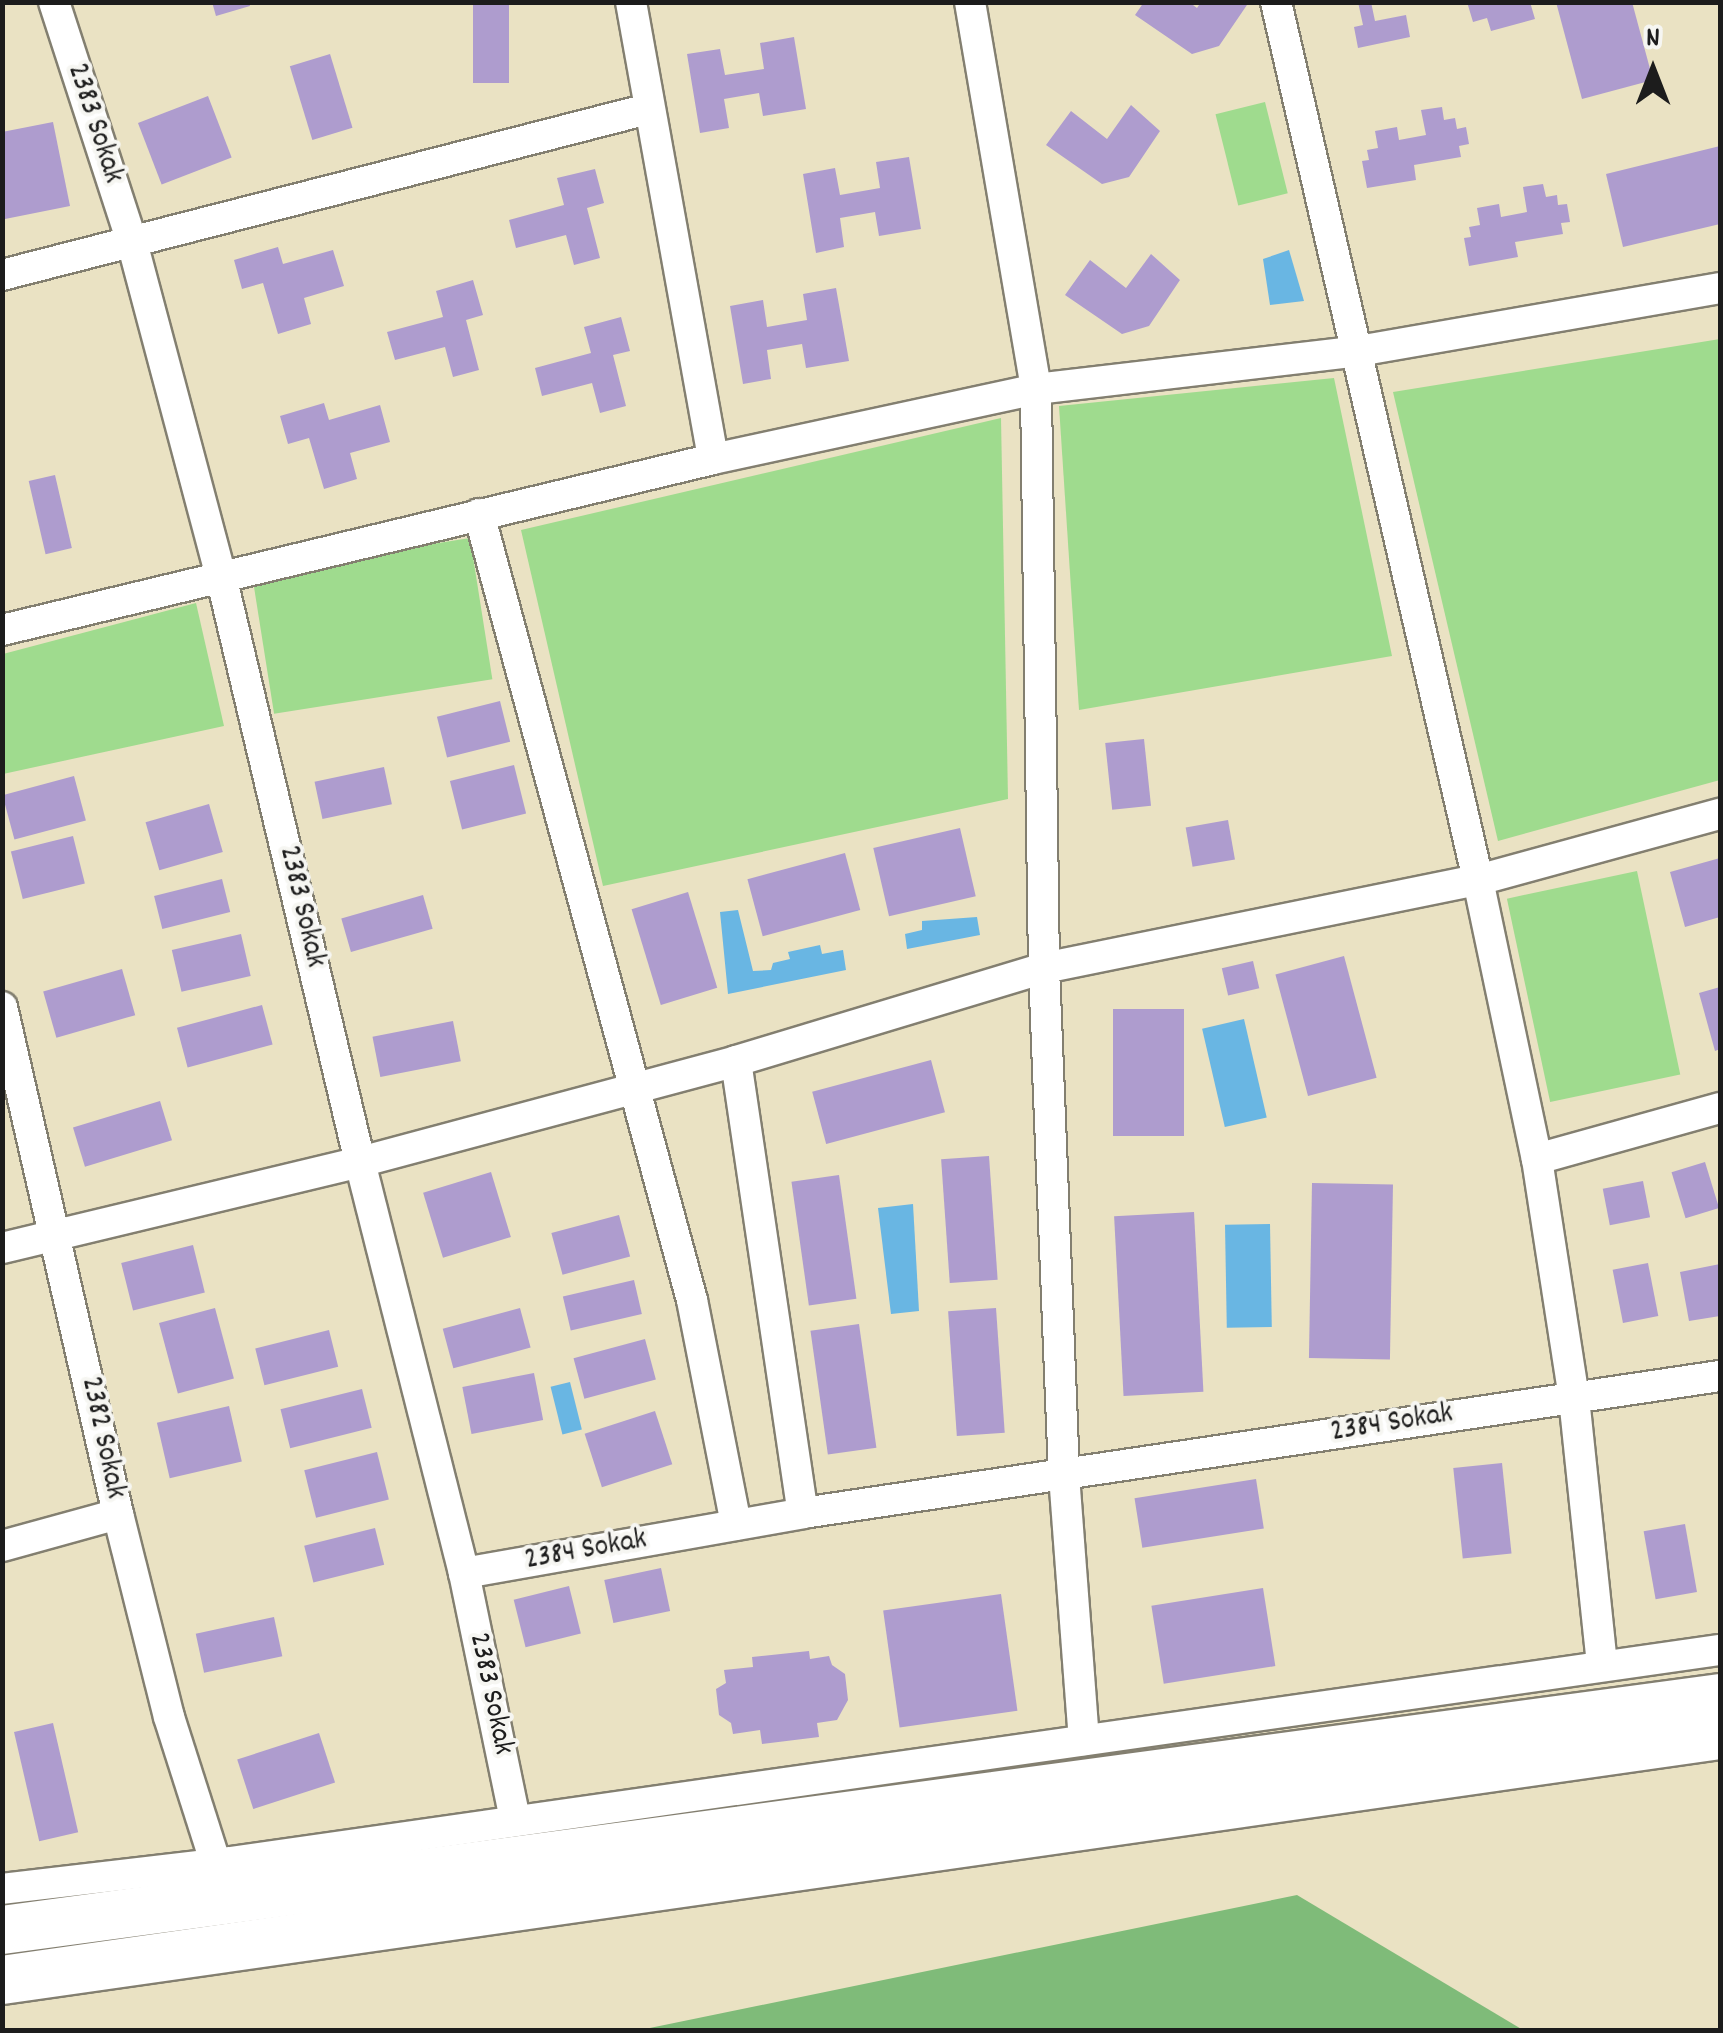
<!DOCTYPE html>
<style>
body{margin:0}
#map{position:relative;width:1723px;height:2033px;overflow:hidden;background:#eae2c3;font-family:Dekko,sans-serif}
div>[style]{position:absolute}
.green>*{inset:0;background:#9fdb8e;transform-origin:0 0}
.forest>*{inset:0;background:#7fbb79}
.water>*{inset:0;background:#69b6e3;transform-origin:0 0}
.building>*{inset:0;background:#ae9cce;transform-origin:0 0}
.roads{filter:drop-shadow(2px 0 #837f70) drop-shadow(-2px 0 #837f70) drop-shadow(0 2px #837f70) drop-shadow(0 -2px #837f70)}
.street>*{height:30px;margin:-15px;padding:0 15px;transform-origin:15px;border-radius:15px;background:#fff}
.primary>*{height:48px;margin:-24px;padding:0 24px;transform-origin:24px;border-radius:24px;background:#fff}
span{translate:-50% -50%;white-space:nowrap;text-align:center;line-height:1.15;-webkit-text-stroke:8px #f6f6f2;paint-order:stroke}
.street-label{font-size:30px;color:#1c1c1c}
.frame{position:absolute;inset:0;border:5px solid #1c1c1c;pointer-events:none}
.north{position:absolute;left:1603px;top:20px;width:100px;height:100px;-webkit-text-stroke:8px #f6f6f2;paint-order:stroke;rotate:0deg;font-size:28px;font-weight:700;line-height:40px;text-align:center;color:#1c1c1c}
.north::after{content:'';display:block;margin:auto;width:35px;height:45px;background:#1c1c1c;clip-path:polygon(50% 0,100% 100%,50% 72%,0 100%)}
</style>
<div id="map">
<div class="green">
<div style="left:1265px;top:102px;width:94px;height:51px;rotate:76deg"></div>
<div style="clip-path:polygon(1720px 339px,1720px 780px,1498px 841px,1393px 392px)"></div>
<div style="clip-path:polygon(1334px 378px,1392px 656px,1079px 710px,1059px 406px)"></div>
<div style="clip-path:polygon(1001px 418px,1008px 799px,603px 886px,521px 530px)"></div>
<div style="left:470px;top:538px;width:143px;height:221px;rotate:81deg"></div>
<div style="clip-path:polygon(196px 603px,224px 726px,3px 774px,3px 654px)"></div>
<div style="left:1637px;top:871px;width:208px;height:133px;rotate:78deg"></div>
</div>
<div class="forest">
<div style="clip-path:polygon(1297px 1895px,1523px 2030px,640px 2030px)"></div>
</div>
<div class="water">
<div style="clip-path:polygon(1289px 250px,1304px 301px,1270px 305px,1263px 259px)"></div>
<div style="clip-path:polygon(738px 910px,753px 971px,771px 970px,773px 963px,790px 959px,788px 952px,820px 945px,822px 954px,843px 950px,846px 970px,728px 994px,720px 912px)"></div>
<div style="clip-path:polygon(977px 917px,980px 935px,907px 949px,905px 934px,922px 930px,922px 921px)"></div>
<div style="left:1244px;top:1019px;width:101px;height:43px;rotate:77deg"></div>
<div style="clip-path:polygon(913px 1204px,919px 1311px,891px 1314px,878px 1208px)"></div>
<div style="left:1270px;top:1224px;width:103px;height:45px;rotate:89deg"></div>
<div style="left:570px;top:1382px;width:49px;height:20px;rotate:76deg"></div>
</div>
<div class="building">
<div style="clip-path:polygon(212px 2px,249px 2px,250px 6px,216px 16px)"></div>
<div style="left:473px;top:2px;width:36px;height:81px"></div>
<div style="clip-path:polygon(1144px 2px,1189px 2px,1197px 8px,1201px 2px,1249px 2px,1219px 46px,1192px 54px,1135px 15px)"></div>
<div style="clip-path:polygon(1358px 2px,1371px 2px,1375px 21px,1406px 15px,1410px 37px,1358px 48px,1354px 27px,1363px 25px)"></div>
<div style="clip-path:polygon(1467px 2px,1530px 2px,1535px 19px,1491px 31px,1487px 18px,1473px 22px)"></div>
<div style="clip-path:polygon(1556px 2px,1632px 2px,1653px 80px,1582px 99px)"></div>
<div style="clip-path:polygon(794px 37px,806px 109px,763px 116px,759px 93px,724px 99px,729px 128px,700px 133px,687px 54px,720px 49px,725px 75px,764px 69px,760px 43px)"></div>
<div style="left:330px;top:54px;width:77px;height:42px;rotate:73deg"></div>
<div style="left:208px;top:96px;width:66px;height:75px;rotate:69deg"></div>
<div style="clip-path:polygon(1131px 105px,1160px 131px,1129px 177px,1102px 184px,1046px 145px,1071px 111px,1107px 139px)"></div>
<div style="clip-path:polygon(1442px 107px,1444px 120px,1455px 118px,1457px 129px,1466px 127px,1469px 144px,1459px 146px,1461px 157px,1414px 165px,1416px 180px,1367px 188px,1362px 161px,1369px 160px,1367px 150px,1378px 148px,1375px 131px,1397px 127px,1399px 140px,1426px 135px,1421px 110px)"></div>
<div style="clip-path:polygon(53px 122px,70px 206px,5px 219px,2px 132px)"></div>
<div style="clip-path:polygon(1720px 146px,1720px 224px,1623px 247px,1606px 174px)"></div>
<div style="clip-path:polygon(909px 157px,921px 229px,879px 236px,875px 212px,840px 218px,844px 247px,816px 253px,803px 174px,835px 168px,840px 195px,880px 188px,876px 162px)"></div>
<div style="clip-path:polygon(595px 169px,604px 203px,587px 208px,600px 258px,574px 265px,566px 235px,516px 248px,509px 220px,564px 205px,557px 178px)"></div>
<div style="clip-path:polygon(1543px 184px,1546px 197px,1557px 195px,1558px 205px,1567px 204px,1570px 222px,1561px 223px,1563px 234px,1515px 242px,1518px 257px,1469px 266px,1464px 238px,1471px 237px,1469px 227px,1480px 225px,1477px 208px,1499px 204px,1501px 217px,1527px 212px,1523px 187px)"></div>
<div style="clip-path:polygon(278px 247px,283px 264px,333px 250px,344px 286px,304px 298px,311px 324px,278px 334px,263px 283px,242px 289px,234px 260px)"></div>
<div style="clip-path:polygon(1151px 254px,1180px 280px,1149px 326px,1122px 334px,1065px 295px,1090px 260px,1126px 288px)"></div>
<div style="clip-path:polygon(473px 280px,483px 315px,466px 320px,479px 370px,453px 377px,445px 347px,395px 360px,387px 332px,443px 317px,436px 291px)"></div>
<div style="clip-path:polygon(836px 288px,849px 361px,806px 368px,802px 344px,767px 350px,771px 379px,743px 384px,730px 306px,763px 300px,767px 327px,807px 320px,803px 294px)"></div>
<div style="clip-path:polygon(621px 317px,630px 351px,613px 355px,626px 406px,600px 413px,592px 383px,542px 396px,535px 368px,591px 353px,584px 327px)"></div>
<div style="clip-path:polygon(324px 403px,329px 420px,380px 405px,390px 442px,350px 453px,357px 479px,324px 489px,309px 438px,288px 444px,280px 416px)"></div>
<div style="left:55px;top:475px;width:75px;height:27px;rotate:77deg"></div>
<div style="left:500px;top:701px;width:42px;height:65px;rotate:76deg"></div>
<div style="left:1144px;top:739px;width:67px;height:39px;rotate:84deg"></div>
<div style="left:514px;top:765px;width:50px;height:66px;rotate:76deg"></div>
<div style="left:384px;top:767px;width:38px;height:71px;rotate:78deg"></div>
<div style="left:74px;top:776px;width:46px;height:74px;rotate:75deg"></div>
<div style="left:209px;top:804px;width:50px;height:66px;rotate:74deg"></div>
<div style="left:1228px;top:820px;width:40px;height:43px;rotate:80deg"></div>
<div style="left:960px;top:828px;width:70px;height:89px;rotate:77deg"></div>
<div style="left:73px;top:836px;width:49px;height:64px;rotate:76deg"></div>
<div style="left:845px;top:853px;width:59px;height:101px;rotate:75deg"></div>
<div style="clip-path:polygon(1720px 858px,1720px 917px,1685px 927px,1670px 872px)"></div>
<div style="left:222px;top:879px;width:34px;height:70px;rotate:76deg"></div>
<div style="left:688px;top:892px;width:100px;height:59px;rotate:73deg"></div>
<div style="left:423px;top:895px;width:35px;height:85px;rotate:74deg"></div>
<div style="left:241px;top:934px;width:43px;height:71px;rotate:77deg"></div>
<div style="left:1344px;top:956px;width:126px;height:71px;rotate:75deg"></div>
<div style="left:1253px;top:961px;width:28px;height:32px;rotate:77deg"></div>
<div style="left:122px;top:969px;width:48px;height:82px;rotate:74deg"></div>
<div style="clip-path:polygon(1720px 987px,1720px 1049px,1715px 1051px,1699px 993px)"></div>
<div style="left:262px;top:1005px;width:41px;height:88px;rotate:75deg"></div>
<div style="left:1113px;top:1009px;width:71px;height:127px"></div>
<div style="left:453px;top:1021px;width:41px;height:82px;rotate:79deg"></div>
<div style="left:931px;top:1060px;width:54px;height:123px;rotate:75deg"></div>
<div style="left:160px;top:1101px;width:41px;height:91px;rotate:73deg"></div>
<div style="left:989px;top:1156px;width:124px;height:48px;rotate:86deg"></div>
<div style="left:1705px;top:1162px;width:48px;height:35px;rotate:73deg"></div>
<div style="left:491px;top:1172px;width:68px;height:71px;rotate:73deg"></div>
<div style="left:839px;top:1175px;width:125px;height:48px;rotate:82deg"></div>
<div style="left:1643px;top:1181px;width:37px;height:41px;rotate:79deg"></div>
<div style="left:1312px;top:1183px;width:81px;height:175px;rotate:1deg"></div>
<div style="left:1194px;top:1212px;width:180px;height:80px;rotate:87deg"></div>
<div style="left:619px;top:1215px;width:43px;height:70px;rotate:75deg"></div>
<div style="left:193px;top:1245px;width:49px;height:74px;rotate:76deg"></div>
<div style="left:1648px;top:1263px;width:54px;height:36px;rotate:79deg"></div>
<div style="clip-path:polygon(1720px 1264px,1720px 1316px,1689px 1321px,1680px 1272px)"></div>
<div style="left:634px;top:1280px;width:35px;height:73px;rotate:77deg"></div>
<div style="left:215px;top:1308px;width:73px;height:58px;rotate:75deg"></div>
<div style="left:520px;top:1308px;width:41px;height:80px;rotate:75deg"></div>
<div style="left:996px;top:1308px;width:125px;height:48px;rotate:86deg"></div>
<div style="left:859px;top:1324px;width:125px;height:49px;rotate:82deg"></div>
<div style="left:329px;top:1330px;width:38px;height:76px;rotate:76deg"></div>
<div style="left:645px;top:1339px;width:42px;height:74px;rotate:75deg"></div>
<div style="left:534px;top:1373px;width:48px;height:73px;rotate:79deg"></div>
<div style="left:362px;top:1389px;width:40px;height:84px;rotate:76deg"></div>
<div style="left:229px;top:1406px;width:57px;height:74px;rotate:77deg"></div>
<div style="left:655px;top:1411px;width:56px;height:74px;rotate:72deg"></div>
<div style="left:377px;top:1452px;width:49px;height:75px;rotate:76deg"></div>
<div style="left:1502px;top:1463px;width:91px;height:49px;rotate:84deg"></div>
<div style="left:1256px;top:1479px;width:50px;height:123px;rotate:81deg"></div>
<div style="left:1685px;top:1524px;width:69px;height:42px;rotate:80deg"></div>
<div style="left:375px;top:1528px;width:38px;height:73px;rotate:76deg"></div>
<div style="left:661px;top:1568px;width:44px;height:58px;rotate:78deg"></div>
<div style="left:569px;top:1586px;width:49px;height:57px;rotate:76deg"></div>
<div style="left:1263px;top:1588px;width:79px;height:113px;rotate:81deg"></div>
<div style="left:1001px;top:1594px;width:118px;height:119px;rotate:82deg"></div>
<div style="left:274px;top:1617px;width:40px;height:80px;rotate:78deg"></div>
<div style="clip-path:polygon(809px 1651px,810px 1659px,829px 1656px,832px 1665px,845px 1674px,848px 1700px,837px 1720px,817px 1723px,819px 1737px,762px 1744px,760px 1730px,733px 1734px,731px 1723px,719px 1715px,716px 1689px,726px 1683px,724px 1670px,753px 1667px,752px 1657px)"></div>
<div style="left:53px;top:1723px;width:112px;height:40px;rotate:77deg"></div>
<div style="left:319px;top:1733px;width:52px;height:86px;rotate:72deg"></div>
</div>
<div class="roads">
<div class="street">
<div style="left:54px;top:2px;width:252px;rotate:72deg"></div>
<div style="left:132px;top:242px;width:346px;rotate:75.1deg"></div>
<div style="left:221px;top:576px;width:602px;rotate:76.66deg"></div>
<div style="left:360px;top:1162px;width:424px;rotate:75.8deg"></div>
<div style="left:464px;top:1573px;width:251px;rotate:78.3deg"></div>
<div style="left:631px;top:2px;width:464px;rotate:79.8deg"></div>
<div style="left:970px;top:2px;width:393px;rotate:80.3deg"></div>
<div style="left:1036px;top:389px;width:579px;rotate:89.21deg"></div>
<div style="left:1044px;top:968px;width:507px;rotate:87.74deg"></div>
<div style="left:1064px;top:1475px;width:266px;rotate:85.7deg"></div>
<div style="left:1276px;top:2px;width:901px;rotate:77.04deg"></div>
<div style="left:1478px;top:880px;width:285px;rotate:78.1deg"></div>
<div style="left:1537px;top:1159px;width:242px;rotate:81.2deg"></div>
<div style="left:1574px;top:1398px;width:269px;rotate:84deg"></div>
<div style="left:2px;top:275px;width:667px;rotate:-14.41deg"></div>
<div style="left:479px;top:514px;width:814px;rotate:74.84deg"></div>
<div style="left:692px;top:1300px;width:229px;rotate:78.9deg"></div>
<div style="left:2px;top:630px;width:731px;rotate:-13.52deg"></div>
<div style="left:713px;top:459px;width:330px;rotate:-12.2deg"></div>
<div style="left:1036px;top:389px;width:319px;rotate:-6.7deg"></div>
<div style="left:1353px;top:352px;width:373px;rotate:-9.9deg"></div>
<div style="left:2px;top:1007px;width:520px;rotate:77.11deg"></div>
<div style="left:118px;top:1514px;width:209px;rotate:75.9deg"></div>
<div style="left:169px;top:1717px;width:154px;rotate:72.3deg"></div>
<div style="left:736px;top:1061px;width:457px;rotate:81.6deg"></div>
<div style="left:1537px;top:1159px;width:190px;rotate:-15.6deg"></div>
<div style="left:2px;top:1248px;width:368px;rotate:-13.5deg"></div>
<div style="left:360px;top:1162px;width:389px;rotate:-15deg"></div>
<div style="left:736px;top:1061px;width:322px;rotate:-16.8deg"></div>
<div style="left:1044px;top:968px;width:443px;rotate:-11.5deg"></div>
<div style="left:1478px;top:880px;width:251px;rotate:-15.3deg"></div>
<div style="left:2px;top:1546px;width:120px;rotate:-15.4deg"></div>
<div style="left:464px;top:1573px;width:344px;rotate:-10deg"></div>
<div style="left:803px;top:1513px;width:927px;rotate:-8.5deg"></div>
<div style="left:2px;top:1889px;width:215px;rotate:-6.7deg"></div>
<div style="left:216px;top:1864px;width:1519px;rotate:-8.1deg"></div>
</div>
<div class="primary">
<div style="left:2px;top:1930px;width:1734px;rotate:-7.69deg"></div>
<div style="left:2px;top:1980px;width:1735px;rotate:-8.12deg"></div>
</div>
</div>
<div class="street-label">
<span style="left:93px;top:124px;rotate:72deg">2383 Sokak</span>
<span style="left:300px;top:907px;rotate:77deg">2383 Sokak</span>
<span style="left:1392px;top:1425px;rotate:-9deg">2384 Sokak</span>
<span style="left:101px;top:1438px;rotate:78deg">2382 Sokak</span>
<span style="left:586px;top:1552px;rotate:-10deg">2384 Sokak</span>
<span style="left:489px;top:1694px;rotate:78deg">2383 Sokak</span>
</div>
<div class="frame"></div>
<div class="north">N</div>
</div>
